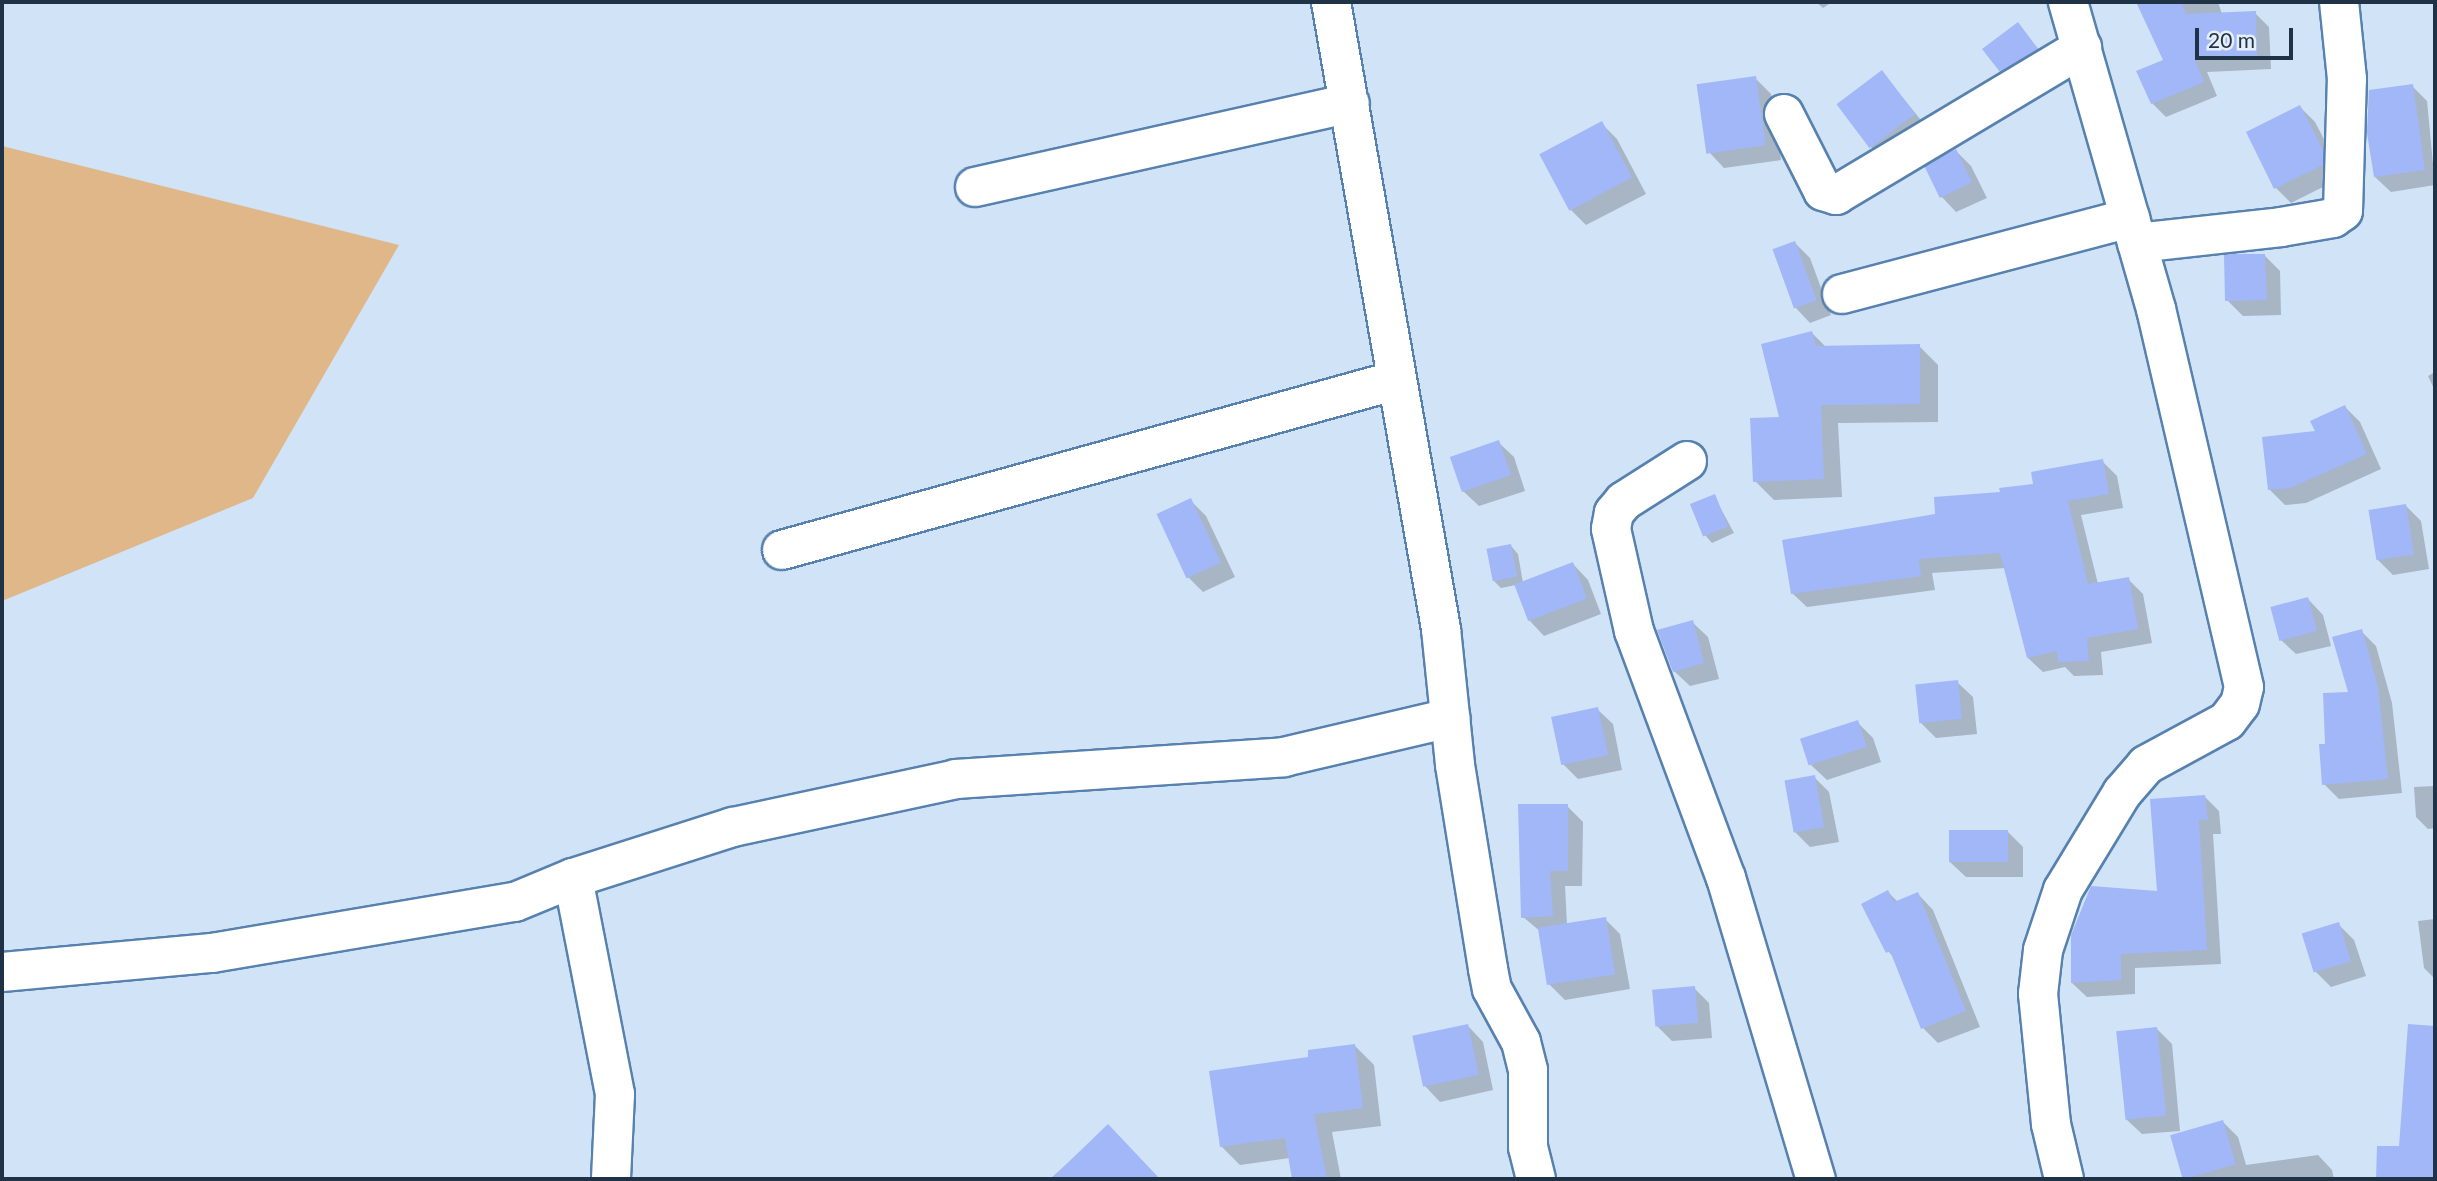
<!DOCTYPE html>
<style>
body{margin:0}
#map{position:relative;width:2437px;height:1181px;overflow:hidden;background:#d1e3f7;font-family:Lato,sans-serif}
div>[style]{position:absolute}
.green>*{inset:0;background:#dfb789}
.shadow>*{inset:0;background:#0003}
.building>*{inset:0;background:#a2b7f7;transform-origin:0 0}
.roads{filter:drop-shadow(2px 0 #5781ae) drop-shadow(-2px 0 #5781ae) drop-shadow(0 2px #5781ae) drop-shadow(0 -2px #5781ae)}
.minor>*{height:38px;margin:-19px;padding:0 19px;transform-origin:19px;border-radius:19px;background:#fff}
span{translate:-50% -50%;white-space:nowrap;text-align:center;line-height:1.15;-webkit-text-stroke:6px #e6eff9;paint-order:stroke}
.frame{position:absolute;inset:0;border:4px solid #203245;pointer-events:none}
.scale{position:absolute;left:2195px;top:28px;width:98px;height:32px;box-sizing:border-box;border:4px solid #203245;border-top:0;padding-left:9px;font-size:21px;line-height:24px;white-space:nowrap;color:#203245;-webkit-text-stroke:5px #e6eff9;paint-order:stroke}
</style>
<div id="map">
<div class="green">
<div style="clip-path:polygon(2px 146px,399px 245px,253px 498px,2px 601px)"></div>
</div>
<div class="shadow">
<div style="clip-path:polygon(1816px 2px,1832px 2px,1823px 8px)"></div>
<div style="clip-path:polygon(2138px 2px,2218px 2px,2222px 14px,2255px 13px,2269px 27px,2271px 69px,2207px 72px,2217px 96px,2166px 117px,2152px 103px,2165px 61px)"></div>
<div style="clip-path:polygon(2018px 25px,2052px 65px,2016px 86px,2001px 71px)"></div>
<div style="clip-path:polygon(1882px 72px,1929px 130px,1885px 162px,1870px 146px)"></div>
<div style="clip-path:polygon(1755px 78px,1771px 94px,1781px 160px,1724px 168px,1709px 152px)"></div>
<div style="clip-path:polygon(2412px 86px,2427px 101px,2435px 185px,2391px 192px,2375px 177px)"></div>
<div style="clip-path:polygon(2300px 107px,2315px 122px,2338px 166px,2337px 180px,2291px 203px,2276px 188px)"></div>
<div style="clip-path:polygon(1601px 123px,1617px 139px,1646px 194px,1586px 225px,1571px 210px)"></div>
<div style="clip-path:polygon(1956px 151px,1971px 166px,1987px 198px,1956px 212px,1941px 196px,1928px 168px)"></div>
<div style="clip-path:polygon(1795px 243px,1810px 258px,1831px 315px,1810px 323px,1795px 307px)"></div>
<div style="clip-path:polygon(2264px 255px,2280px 271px,2281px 315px,2243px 316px,2227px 300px)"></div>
<div style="clip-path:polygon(1812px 333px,1826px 347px,1919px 346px,1938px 365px,1938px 422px,1838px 423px,1842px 497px,1774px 500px,1755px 481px)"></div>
<div style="clip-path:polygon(2435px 372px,2435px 391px,2428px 376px)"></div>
<div style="clip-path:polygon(2345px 407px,2360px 422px,2381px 469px,2306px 503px,2285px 505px,2270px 490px)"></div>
<div style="clip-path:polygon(1498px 442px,1514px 457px,1525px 491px,1479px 506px,1463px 491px)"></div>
<div style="clip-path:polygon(2102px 461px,2117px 476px,2123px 508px,2081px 515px,2098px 584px,2128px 579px,2143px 594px,2152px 643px,2101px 652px,2103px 675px,2074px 676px,2065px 667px,2043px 672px,2028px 658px,2005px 568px,1932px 573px,1935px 590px,1807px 607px,1792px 593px,1937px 516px)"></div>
<div style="clip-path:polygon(1714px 496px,1734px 533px,1712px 543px,1705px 535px)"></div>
<div style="clip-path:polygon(1191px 501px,1206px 516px,1235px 577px,1203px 592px,1187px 576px)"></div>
<div style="clip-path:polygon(2406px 506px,2421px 521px,2429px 569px,2393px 575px,2377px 559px)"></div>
<div style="clip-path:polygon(1511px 546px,1518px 554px,1523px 583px,1573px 564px,1588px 580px,1601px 614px,1544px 636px,1529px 620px,1516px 585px,1501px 588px,1493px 580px)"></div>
<div style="clip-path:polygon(2308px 599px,2323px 615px,2331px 646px,2296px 654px,2280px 639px)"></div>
<div style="clip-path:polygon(1692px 622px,1708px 637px,1719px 679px,1690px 686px,1674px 671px)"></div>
<div style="clip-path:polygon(2361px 631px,2376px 646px,2392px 703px,2402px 793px,2339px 799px,2324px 784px,2327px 746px,2350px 694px)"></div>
<div style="clip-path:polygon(1957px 682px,1973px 697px,1977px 734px,1936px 738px,1921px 723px)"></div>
<div style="clip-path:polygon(1597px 709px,1613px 724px,1622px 770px,1578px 779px,1563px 764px)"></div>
<div style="clip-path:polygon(1857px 722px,1873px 738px,1881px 762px,1827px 780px,1811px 765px)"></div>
<div style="clip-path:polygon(1814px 777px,1829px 792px,1839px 842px,1810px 847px,1795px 832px)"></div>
<div style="clip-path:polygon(2435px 786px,2435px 828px,2428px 829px,2416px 817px,2414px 787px)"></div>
<div style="clip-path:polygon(2205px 797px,2219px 811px,2221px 834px,2213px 834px,2221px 964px,2135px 968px,2135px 994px,2087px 997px,2072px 983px,2159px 892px)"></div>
<div style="clip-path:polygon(1567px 806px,1583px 822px,1582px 886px,1565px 886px,1567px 925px,1605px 919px,1620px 934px,1630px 989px,1565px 1000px,1549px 984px,1541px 932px,1523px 917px)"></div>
<div style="clip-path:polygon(2008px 832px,2023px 847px,2023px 877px,1966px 877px,1950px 862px)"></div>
<div style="clip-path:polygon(1888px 892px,1898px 902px,1918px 894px,1933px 910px,1980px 1027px,1938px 1043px,1923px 1028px,1895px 959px,1888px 951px)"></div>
<div style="clip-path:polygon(2435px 919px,2435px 979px,2424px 968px,2418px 921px)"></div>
<div style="clip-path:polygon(2338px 924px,2354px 940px,2366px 976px,2331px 987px,2316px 972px)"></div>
<div style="clip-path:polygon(1694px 988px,1709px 1003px,1712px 1038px,1672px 1041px,1657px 1026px)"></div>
<div style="clip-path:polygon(1468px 1026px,1483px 1042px,1493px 1090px,1440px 1102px,1425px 1086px)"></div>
<div style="clip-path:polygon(2409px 1026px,2435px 1028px,2435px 1179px,2378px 1179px,2379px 1147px,2401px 1148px)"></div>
<div style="clip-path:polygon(2156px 1028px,2172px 1044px,2180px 1131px,2142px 1134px,2126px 1119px)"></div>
<div style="clip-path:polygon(1355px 1046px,1374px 1065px,1381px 1126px,1332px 1132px,1341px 1179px,1294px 1179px,1290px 1158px,1240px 1165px,1221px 1146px,1310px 1059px)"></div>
<div style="clip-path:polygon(2223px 1122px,2238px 1137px,2246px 1165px,2318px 1155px,2332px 1170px,2334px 1179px,2185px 1179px)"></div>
<div style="clip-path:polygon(1108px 1127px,1159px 1179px,1050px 1179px)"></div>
</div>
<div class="building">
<div style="clip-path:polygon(2136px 2px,2181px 2px,2186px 14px,2256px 11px,2257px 56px,2194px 58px,2204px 82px,2151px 104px,2136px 71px,2163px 60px)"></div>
<div style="clip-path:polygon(2018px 22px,2038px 49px,2000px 72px,1982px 49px)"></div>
<div style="left:1882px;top:70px;width:55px;height:57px;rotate:53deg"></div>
<div style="left:1756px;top:76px;width:70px;height:60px;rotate:82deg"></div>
<div style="clip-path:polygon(2413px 84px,2425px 170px,2374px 177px,2367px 133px,2369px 90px)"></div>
<div style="clip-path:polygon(2300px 105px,2323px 150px,2323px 165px,2274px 189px,2246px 132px)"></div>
<div style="left:1602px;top:121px;width:64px;height:71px;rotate:62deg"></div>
<div style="left:1956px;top:149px;width:37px;height:36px;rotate:64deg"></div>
<div style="left:1795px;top:241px;width:63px;height:24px;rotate:70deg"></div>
<div style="clip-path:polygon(2232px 254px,2265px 254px,2267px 300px,2225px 301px,2224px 255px)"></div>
<div style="clip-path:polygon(1812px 331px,1816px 346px,1920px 344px,1920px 404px,1821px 405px,1824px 479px,1753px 482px,1750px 418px,1779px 417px,1761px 344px)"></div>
<div style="clip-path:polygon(2345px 405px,2367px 454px,2290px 488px,2268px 490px,2262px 437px,2315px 431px,2310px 421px)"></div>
<div style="left:1499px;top:440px;width:37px;height:52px;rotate:71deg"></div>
<div style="clip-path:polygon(2103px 459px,2109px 494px,2068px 501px,2088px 584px,2129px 577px,2138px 629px,2087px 638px,2089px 661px,2058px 662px,2057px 651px,2027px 658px,2000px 553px,1919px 559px,1921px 576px,1791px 594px,1782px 540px,1935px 514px,1934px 497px,2000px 492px,1999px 488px,2033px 484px,2031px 472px)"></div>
<div style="left:1715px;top:494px;width:35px;height:27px;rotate:68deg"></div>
<div style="left:1191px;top:498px;width:71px;height:38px;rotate:65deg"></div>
<div style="left:2406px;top:504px;width:51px;height:38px;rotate:81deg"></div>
<div style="left:1511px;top:544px;width:33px;height:25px;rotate:79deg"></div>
<div style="left:1573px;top:562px;width:39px;height:63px;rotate:69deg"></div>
<div style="left:2308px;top:597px;width:35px;height:39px;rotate:75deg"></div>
<div style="clip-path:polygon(1693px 620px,1704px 663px,1673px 672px,1657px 630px)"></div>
<div style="clip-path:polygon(2362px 629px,2378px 687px,2388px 779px,2322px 785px,2319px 744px,2325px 744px,2323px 693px,2348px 692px,2332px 637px)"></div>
<div style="left:1958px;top:680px;width:39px;height:43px;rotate:84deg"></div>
<div style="left:1598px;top:707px;width:49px;height:48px;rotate:78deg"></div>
<div style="left:1858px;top:720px;width:28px;height:61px;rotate:72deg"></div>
<div style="left:1815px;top:775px;width:53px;height:31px;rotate:80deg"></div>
<div style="clip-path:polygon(2205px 795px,2208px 820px,2199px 820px,2207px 950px,2121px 954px,2121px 980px,2071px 983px,2071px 935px,2091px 886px,2157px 891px,2150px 799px)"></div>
<div style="clip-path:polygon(1518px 804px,1568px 804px,1568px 871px,1550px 871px,1553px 916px,1521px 918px)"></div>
<div style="left:1949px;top:830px;width:59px;height:32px"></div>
<div style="clip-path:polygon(1888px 890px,1894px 902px,1918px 892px,1966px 1011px,1921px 1029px,1890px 951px,1886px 953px,1861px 904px)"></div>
<div style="left:1606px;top:917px;width:58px;height:69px;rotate:81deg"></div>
<div style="left:2339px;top:922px;width:41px;height:39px;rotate:73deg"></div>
<div style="left:1695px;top:986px;width:37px;height:43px;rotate:85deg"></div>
<div style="left:1468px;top:1024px;width:52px;height:57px;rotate:78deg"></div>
<div style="clip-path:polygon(2408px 1024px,2435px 1026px,2435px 1179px,2376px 1179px,2377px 1146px,2399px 1146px)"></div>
<div style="left:2157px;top:1027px;width:89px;height:41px;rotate:84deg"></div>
<div style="clip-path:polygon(1355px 1044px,1363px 1108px,1314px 1114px,1327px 1179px,1292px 1179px,1285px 1138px,1220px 1147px,1209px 1071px,1308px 1057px,1308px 1050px)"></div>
<div style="left:2223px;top:1120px;width:46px;height:55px;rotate:74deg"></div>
<div style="clip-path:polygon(1108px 1124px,1160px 1179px,1051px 1179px)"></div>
</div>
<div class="roads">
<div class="minor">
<div style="left:1331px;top:2px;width:637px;rotate:80.05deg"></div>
<div style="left:1441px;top:629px;width:137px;rotate:84.1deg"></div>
<div style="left:1455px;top:765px;width:207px;rotate:80.8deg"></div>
<div style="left:1488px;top:969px;width:20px;rotate:79deg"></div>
<div style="left:1492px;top:989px;width:60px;rotate:61.3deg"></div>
<div style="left:1521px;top:1042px;width:29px;rotate:76deg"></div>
<div style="left:1528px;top:1070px;width:77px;rotate:90deg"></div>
<div style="left:1528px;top:1147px;width:33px;rotate:76deg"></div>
<div style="left:1784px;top:114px;width:86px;rotate:63.1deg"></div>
<div style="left:1823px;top:191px;width:14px;rotate:17deg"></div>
<div style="left:1836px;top:195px;width:287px;rotate:-30.9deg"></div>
<div style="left:975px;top:187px;width:384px;rotate:-12.6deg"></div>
<div style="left:2137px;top:243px;width:145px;rotate:-6.3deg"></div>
<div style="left:2281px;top:227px;width:53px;rotate:-9.8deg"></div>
<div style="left:2333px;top:218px;width:12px;rotate:-35deg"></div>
<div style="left:2343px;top:211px;width:132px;rotate:-88.3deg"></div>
<div style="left:2347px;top:79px;width:77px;rotate:-95.9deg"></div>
<div style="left:1842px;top:294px;width:298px;rotate:-14.8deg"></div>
<div style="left:1687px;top:461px;width:75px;rotate:147.6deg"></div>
<div style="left:1624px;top:501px;width:16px;rotate:130deg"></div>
<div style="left:1614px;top:513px;width:16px;rotate:101deg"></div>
<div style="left:1611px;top:529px;width:105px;rotate:77.3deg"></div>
<div style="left:1634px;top:631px;width:264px;rotate:69.6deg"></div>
<div style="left:1726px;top:878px;width:314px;rotate:73.4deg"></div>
<div style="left:782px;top:550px;width:638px;rotate:-15.45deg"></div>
<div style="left:573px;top:878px;width:220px;rotate:79deg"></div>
<div style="left:615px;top:1094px;width:85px;rotate:92.7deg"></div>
<div style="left:2px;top:972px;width:211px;rotate:-5.2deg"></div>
<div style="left:212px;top:953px;width:307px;rotate:-9.6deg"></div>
<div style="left:515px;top:902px;width:63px;rotate:-22.5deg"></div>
<div style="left:573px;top:878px;width:168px;rotate:-17.7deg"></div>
<div style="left:733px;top:827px;width:228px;rotate:-12.1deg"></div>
<div style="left:956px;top:779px;width:329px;rotate:-3.8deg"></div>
<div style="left:1284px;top:757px;width:171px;rotate:-13.2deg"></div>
<div style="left:2064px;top:1179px;width:57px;rotate:-103.3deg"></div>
<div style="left:2051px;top:1124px;width:131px;rotate:-95.7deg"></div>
<div style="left:2038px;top:994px;width:44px;rotate:-83.5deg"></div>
<div style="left:2043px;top:950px;width:63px;rotate:-71.6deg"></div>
<div style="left:2063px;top:890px;width:114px;rotate:-58.7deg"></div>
<div style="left:2122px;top:793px;width:37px;rotate:-49deg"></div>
<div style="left:2146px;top:765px;width:92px;rotate:-28.5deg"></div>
<div style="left:2227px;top:721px;width:21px;rotate:-53deg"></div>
<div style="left:2240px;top:704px;width:17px;rotate:-77deg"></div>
<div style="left:2244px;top:687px;width:388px;rotate:-103.1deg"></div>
<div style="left:2156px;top:309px;width:319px;rotate:-106deg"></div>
</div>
</div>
<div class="frame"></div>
<div class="scale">20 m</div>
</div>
